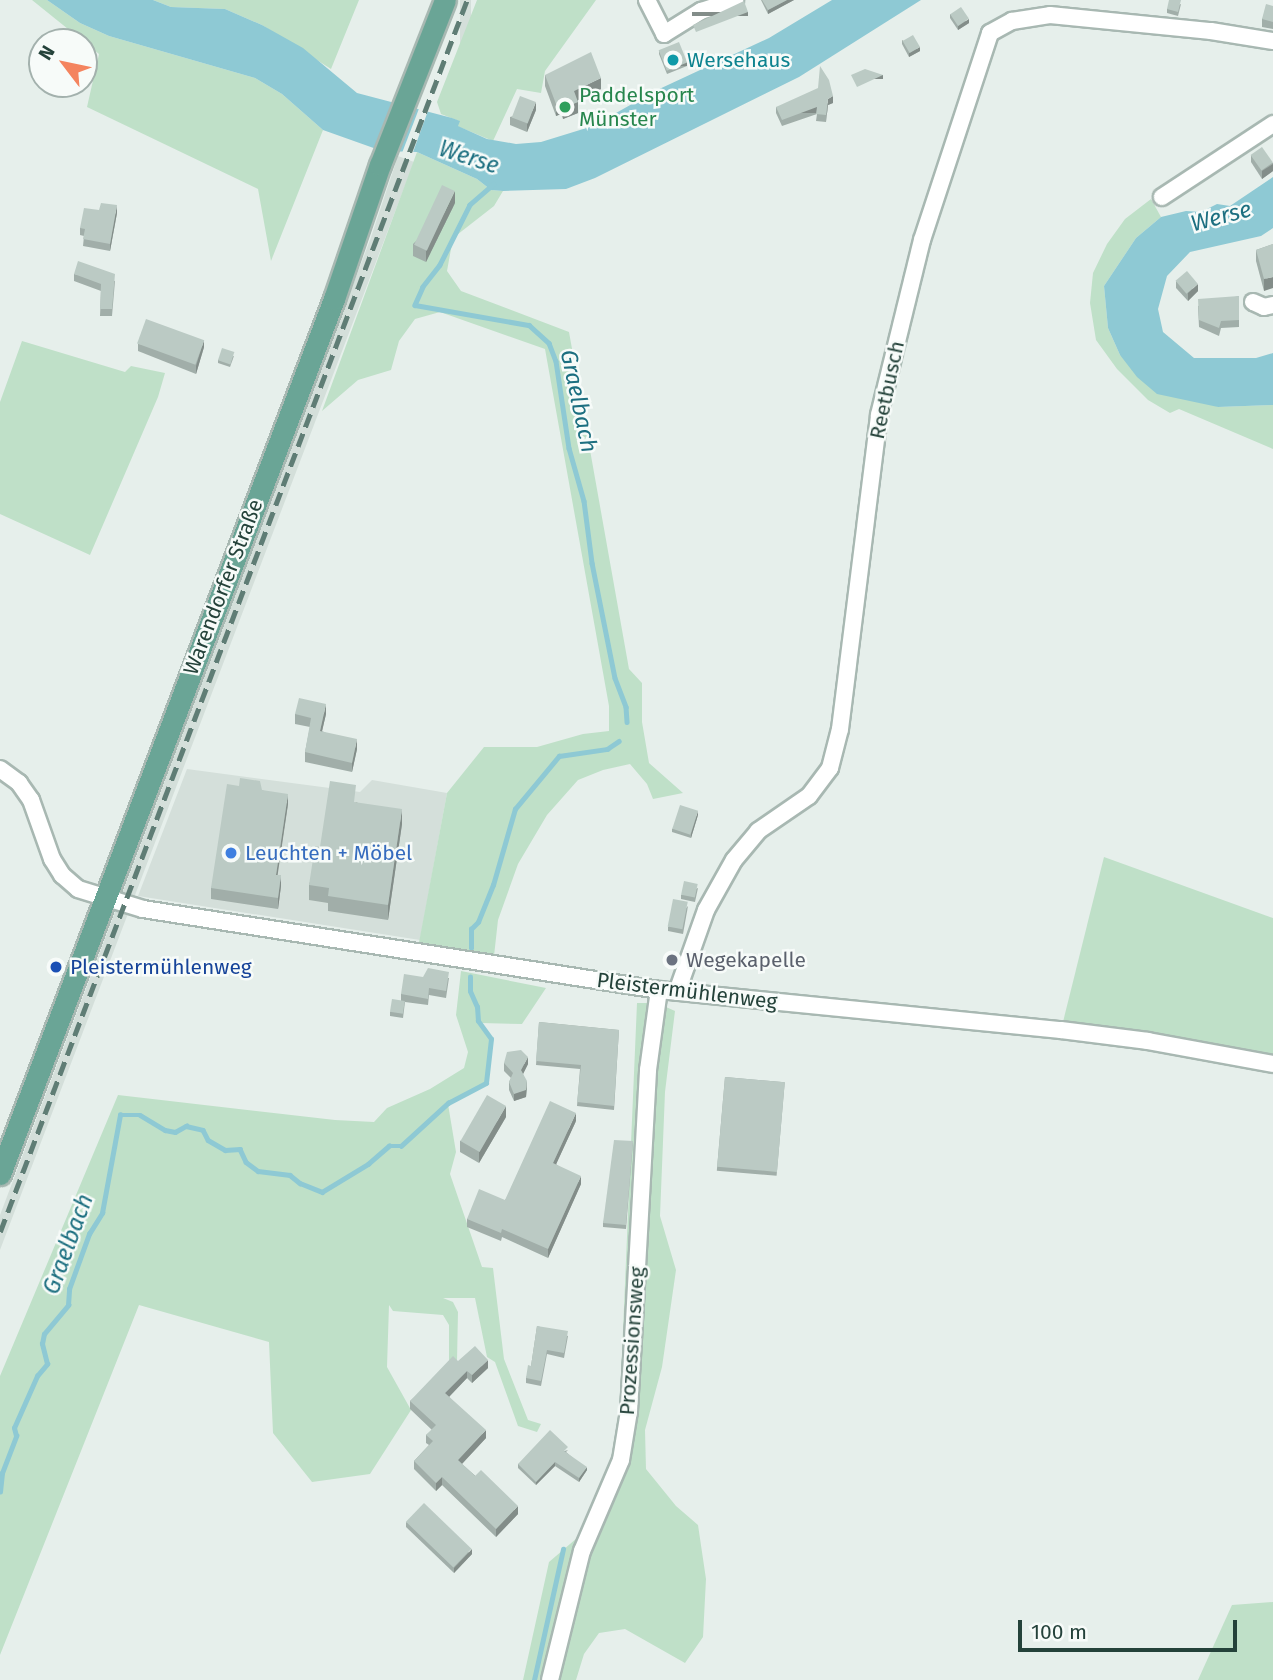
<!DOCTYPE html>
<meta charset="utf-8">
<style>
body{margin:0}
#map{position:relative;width:1273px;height:1680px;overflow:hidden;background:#e6efeb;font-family:"Fira Sans",sans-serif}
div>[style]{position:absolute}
.built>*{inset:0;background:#d4dfda;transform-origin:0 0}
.green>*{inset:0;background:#bfe0c8}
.water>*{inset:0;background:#8ec9d4}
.pier>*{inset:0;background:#e6efeb}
.stream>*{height:4.5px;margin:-2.25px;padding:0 2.25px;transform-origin:2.25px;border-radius:2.25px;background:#8ec9d4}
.roads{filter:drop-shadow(2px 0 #a8b8b2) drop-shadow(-2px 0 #a8b8b2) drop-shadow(0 2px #a8b8b2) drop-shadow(0 -2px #a8b8b2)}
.minor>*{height:16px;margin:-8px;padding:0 8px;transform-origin:8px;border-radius:8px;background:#fff}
.primary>*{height:21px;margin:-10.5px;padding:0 10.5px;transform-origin:10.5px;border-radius:10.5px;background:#6aa596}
.rail>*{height:4.5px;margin-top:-2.25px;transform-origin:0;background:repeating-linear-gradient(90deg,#5f7d75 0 14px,transparent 0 21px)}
.wall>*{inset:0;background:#a1aea9;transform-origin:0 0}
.shaded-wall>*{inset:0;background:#838d89;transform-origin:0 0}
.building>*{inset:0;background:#bbcac4;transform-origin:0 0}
.dots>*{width:19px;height:19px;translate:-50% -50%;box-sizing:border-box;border:4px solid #f7fbf9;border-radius:50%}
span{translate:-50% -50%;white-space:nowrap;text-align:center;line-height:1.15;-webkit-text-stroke:5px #f7fbf9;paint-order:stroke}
.culture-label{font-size:21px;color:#0d838f}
.left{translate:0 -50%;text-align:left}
.leisure-label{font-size:21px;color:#27864d}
.street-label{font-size:21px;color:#24423a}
.shop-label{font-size:21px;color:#366cbe}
.worship-label{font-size:21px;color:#5b616d}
.transit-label{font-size:21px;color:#164399}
.water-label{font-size:23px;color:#1c6f80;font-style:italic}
.north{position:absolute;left:28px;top:28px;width:70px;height:70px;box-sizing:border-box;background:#f7fbf9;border:2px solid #a3b1ad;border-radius:50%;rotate:302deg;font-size:19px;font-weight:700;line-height:28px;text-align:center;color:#24423a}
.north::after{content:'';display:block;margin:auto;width:24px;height:32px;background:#f4845f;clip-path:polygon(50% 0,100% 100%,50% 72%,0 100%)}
.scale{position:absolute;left:1018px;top:1620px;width:219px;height:32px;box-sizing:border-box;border:4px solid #24423a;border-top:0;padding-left:9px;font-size:21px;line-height:24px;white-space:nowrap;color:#24423a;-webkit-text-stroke:5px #f7fbf9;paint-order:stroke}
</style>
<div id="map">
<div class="built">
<div style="left:460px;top:0;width:11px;height:101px"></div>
<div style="clip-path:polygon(398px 156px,414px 162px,0 1250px,0 1215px,370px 240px)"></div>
<div style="clip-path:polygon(187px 769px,360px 792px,372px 780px,447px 793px,420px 940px,138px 896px)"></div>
</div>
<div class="green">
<div style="clip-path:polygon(32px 0,47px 0,80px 23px,109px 36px,255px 78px,282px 94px,323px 130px,271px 261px,258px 189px,87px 107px,99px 54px)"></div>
<div style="clip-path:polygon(153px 0,359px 0,331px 69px,262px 25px,225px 9px,171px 7px)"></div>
<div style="clip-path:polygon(477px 0,596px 0,545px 71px,541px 93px,517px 89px,493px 141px,457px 126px,459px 121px,441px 114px,437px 102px)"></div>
<div style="clip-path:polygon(417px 152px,477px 179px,491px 190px,503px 191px,494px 206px,453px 238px,447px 271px,461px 291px,569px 332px,629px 669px,642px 683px,642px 722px,649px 763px,683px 793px,653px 799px,647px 784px,630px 764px,603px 770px,578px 780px,547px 815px,518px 864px,498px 920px,493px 965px,417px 953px,447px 793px,484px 747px,537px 747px,583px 734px,609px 731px,609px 706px,545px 349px,440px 312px,415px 319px,399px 341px,391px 370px,358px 380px,322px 411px)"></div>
<div style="clip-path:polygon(1151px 199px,1161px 217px,1136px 238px,1104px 286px,1108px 328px,1120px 355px,1218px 407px,1273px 405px,1273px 449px,1179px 409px,1170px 413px,1148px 400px,1117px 369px,1096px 340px,1090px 303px,1093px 273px,1107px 244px,1125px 219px)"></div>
<div style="clip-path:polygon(22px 341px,125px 372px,131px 366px,165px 373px,158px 397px,90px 555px,0 514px,0 402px)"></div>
<div style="clip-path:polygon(1104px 857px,1273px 918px,1273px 1064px,1061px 1030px)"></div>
<div style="clip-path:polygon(461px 971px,546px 988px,522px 1024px,481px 1023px,491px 1039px,486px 1083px,448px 1104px,456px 1152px,450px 1174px,482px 1267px,493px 1268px,504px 1359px,528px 1420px,541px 1424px,537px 1432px,518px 1426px,495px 1362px,487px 1357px,475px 1298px,443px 1298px,453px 1302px,458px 1312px,457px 1361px,449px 1365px,449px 1325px,443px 1315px,393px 1311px,389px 1305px,387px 1367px,411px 1410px,370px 1474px,312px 1482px,273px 1433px,269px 1342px,139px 1305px,0 1655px,0 1376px,118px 1095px,335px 1120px,374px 1122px,387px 1108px,430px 1089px,464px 1068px,468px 1052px,456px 1015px)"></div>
<div style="clip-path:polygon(637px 1003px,657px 1003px,675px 1011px,665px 1092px,660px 1216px,676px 1270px,662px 1367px,645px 1430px,646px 1469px,676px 1506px,698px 1525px,706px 1579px,703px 1637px,685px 1663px,625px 1629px,599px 1633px,584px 1654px,576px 1680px,523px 1680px,549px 1562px,577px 1538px,618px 1447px)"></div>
<div style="clip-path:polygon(1273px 1602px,1273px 1680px,1198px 1680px,1232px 1605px)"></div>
</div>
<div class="water">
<div style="clip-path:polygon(47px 0,153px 0,171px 7px,225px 9px,262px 25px,303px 48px,357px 93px,452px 118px,460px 121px,458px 126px,487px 139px,516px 144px,541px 142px,593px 126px,655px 91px,769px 38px,832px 0,921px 0,799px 77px,595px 178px,566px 189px,503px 191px,491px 190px,477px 179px,417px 152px,382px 151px,323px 130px,282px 94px,255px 78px,109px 36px,80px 23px)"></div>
<div style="clip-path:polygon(1273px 177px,1273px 228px,1261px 236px,1190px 252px,1167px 276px,1158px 309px,1163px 332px,1194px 358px,1256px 358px,1273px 353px,1273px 405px,1218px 407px,1157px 394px,1137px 377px,1120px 355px,1108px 328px,1104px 286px,1136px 238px,1161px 217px,1186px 211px,1201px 212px,1217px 204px,1230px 206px)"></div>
</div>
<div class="pier">
<div style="clip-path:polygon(420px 106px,429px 108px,412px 155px,402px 153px)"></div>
</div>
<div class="stream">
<div style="left:494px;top:184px;width:32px;rotate:139deg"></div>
<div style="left:470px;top:205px;width:67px;rotate:116.6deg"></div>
<div style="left:440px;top:265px;width:28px;rotate:128deg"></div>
<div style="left:423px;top:287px;width:20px;rotate:114deg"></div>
<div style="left:415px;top:305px;width:116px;rotate:10deg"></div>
<div style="left:529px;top:325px;width:27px;rotate:42deg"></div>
<div style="left:549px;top:343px;width:19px;rotate:69deg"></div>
<div style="left:556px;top:361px;width:88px;rotate:81.5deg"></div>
<div style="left:569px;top:448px;width:55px;rotate:74.2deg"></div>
<div style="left:584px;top:501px;width:63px;rotate:82.6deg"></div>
<div style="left:592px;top:563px;width:117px;rotate:78.7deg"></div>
<div style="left:615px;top:678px;width:31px;rotate:69deg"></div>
<div style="left:626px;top:707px;width:15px;rotate:86deg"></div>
<div style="left:471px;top:948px;width:19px;rotate:-90deg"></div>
<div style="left:471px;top:929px;width:10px;rotate:-45deg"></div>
<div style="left:478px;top:922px;width:40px;rotate:-68deg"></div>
<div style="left:493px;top:885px;width:79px;rotate:-73.9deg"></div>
<div style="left:515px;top:809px;width:69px;rotate:-50.3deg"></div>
<div style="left:559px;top:756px;width:49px;rotate:-8.3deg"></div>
<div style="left:607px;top:749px;width:14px;rotate:-34deg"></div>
<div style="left:0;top:1492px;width:19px;rotate:-84deg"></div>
<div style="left:2px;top:1473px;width:40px;rotate:-69deg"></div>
<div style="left:16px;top:1436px;width:8px;rotate:-104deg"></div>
<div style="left:14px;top:1428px;width:57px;rotate:-66.1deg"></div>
<div style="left:37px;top:1376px;width:16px;rotate:-50deg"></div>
<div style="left:47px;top:1364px;width:21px;rotate:-104deg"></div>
<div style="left:42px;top:1344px;width:10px;rotate:-79deg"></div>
<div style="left:44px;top:1334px;width:38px;rotate:-50deg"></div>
<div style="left:68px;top:1305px;width:16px;rotate:-86deg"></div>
<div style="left:69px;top:1289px;width:59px;rotate:-70deg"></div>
<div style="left:89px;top:1234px;width:25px;rotate:-58deg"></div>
<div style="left:102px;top:1213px;width:100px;rotate:-79.6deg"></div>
<div style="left:120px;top:1115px;width:20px"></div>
<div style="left:140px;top:1115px;width:29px;rotate:31deg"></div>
<div style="left:165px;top:1130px;width:10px;rotate:11deg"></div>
<div style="left:175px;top:1132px;width:13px;rotate:-29deg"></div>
<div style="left:186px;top:1126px;width:17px;rotate:13deg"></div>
<div style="left:203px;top:1130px;width:11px;rotate:63deg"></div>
<div style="left:208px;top:1140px;width:20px;rotate:30deg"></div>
<div style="left:225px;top:1150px;width:15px;rotate:-4deg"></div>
<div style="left:240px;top:1149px;width:14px;rotate:65deg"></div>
<div style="left:246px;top:1162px;width:15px;rotate:37deg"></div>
<div style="left:258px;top:1171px;width:32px;rotate:7deg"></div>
<div style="left:290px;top:1175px;width:13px;rotate:39deg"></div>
<div style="left:300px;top:1183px;width:24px;rotate:22deg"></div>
<div style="left:322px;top:1192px;width:54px;rotate:-31.3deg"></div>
<div style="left:368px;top:1164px;width:28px;rotate:-41deg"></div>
<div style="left:389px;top:1146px;width:12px"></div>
<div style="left:401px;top:1146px;width:64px;rotate:-42.5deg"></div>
<div style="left:448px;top:1103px;width:43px;rotate:-27.8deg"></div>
<div style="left:486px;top:1083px;width:44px;rotate:-83.5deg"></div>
<div style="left:491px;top:1039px;width:22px;rotate:-126deg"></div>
<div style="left:478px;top:1021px;width:14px;rotate:-94deg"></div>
<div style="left:477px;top:1007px;width:17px;rotate:-114deg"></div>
<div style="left:470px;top:991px;width:14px;rotate:-90deg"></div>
<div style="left:534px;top:1680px;width:134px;rotate:-77.5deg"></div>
</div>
<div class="roads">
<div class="minor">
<div style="left:647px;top:0;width:38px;rotate:63deg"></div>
<div style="left:664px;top:34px;width:44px;rotate:-31.9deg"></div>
<div style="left:701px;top:11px;width:36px;rotate:-18deg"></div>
<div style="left:1162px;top:197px;width:133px;rotate:-33.3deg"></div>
<div style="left:1253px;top:302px;width:12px;rotate:24deg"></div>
<div style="left:1264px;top:307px;width:9px;rotate:-13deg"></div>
<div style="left:0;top:769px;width:24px;rotate:36deg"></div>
<div style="left:19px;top:783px;width:21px;rotate:55deg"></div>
<div style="left:31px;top:800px;width:63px;rotate:70.4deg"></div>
<div style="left:52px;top:859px;width:19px;rotate:58deg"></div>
<div style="left:62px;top:875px;width:21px;rotate:41deg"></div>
<div style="left:78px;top:889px;width:68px;rotate:17.1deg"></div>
<div style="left:143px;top:909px;width:522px;rotate:8.92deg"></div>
<div style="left:659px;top:990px;width:404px;rotate:5.7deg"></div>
<div style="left:1061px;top:1030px;width:88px;rotate:7.2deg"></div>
<div style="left:1148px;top:1041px;width:127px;rotate:10.4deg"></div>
<div style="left:677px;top:992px;width:87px;rotate:-70.5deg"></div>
<div style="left:706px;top:910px;width:57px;rotate:-60.8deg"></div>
<div style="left:734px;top:860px;width:38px;rotate:-50deg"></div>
<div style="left:758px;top:831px;width:62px;rotate:-34.5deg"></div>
<div style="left:809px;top:796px;width:35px;rotate:-53deg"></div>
<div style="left:830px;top:768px;width:40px;rotate:-75.6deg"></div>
<div style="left:840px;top:729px;width:316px;rotate:-82.9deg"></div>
<div style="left:879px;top:415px;width:180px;rotate:-76.2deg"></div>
<div style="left:922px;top:240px;width:218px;rotate:-71.8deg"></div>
<div style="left:990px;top:33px;width:25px;rotate:-29deg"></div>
<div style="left:1012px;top:21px;width:38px;rotate:-9deg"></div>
<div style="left:1050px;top:15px;width:162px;rotate:5.7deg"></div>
<div style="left:1211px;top:31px;width:63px;rotate:9.2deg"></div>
<div style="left:550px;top:1680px;width:133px;rotate:-76.1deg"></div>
<div style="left:582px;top:1551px;width:99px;rotate:-66.8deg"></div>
<div style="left:621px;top:1460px;width:50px;rotate:-80.7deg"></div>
<div style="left:629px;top:1411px;width:342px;rotate:-86.8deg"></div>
<div style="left:648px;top:1070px;width:81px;rotate:-82.2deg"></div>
</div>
<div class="primary">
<div style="left:0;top:1174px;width:937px;rotate:-69.11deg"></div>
<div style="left:334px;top:299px;width:142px;rotate:-71.1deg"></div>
<div style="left:380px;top:165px;width:177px;rotate:-68.5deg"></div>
</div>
</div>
<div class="rail">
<div style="left:0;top:1232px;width:1318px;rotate:-69.24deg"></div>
</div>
<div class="wall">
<div style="clip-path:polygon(761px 0,794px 0,768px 14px)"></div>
<div style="clip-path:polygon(1181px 4px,1178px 16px,1167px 13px,1167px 9px)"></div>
<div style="clip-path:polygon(1273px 6px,1273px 29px,1262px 27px,1262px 19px)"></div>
<div style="clip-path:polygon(950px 14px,969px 23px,958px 30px,950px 18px)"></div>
<div style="clip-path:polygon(902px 40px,920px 51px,909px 57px,902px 44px)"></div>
<div style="clip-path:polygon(659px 50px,687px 66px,667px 74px,659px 54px)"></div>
<div style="clip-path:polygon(545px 75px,601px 89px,578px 100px,578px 113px,563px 119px,561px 114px,556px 116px,545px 86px)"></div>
<div style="clip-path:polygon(833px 103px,828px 105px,826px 122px,816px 121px,817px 114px,782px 126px,776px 113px,776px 107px)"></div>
<div style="clip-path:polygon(536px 110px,527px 132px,510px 125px,510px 117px)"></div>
<div style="clip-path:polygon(1251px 155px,1273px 163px,1273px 171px,1262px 179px,1251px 162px)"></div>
<div style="clip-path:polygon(455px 203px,426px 262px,413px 256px,413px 244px)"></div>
<div style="clip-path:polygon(117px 213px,110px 251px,83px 246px,84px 236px,80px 235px,80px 228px)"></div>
<div style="clip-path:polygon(1273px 244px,1264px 291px,1256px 261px,1256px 250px)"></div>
<div style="clip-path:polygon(74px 274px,115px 281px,112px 316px,100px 316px,101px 291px,74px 281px)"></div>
<div style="clip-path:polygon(1176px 281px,1198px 291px,1188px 301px,1176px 288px)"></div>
<div style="clip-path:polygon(1239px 296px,1239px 327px,1221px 328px,1219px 336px,1199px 327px,1198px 306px)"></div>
<div style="clip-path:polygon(138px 344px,204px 347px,196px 374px,138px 351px)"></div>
<div style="clip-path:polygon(234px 356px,230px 367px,218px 363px,218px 360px)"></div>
<div style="clip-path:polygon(295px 714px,326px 714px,322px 731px,357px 749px,352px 772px,305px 762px,305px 752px,310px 727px,295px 724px)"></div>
<div style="clip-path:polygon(262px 790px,288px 804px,277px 875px,281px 886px,278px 909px,211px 899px,211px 888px)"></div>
<div style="clip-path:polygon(356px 802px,402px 824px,388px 920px,328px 911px,328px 903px,309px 900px,309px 885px,320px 847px)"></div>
<div style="clip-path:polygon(698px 815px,691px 838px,672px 832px,672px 829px)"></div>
<div style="clip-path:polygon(698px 888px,695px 902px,681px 899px,681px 895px)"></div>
<div style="clip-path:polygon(688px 906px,683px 934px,668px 931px,668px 927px)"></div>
<div style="clip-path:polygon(423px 977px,449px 978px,446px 998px,429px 995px,428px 1005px,405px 1002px,403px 1018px,390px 1016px,390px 1012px,401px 1001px,401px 994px)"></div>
<div style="clip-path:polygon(539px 1022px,619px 1030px,614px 1110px,577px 1106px,580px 1069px,536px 1065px)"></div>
<div style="clip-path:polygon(504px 1063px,528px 1064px,523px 1074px,527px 1089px,526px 1097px,514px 1101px,509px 1090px,509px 1082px,511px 1078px,504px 1071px)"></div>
<div style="left:725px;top:1077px;width:60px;height:94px;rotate:5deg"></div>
<div style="clip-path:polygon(506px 1117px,479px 1163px,460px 1152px,460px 1141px)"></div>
<div style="clip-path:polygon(576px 1121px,556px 1164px,581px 1184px,548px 1258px,502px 1237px,501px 1241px,467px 1227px,467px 1219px,505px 1200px)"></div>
<div style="clip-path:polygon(633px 1141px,626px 1229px,603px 1227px,603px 1223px)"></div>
<div style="clip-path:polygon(537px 1326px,568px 1336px,564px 1358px,547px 1354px,541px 1386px,526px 1383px,526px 1378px,531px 1366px)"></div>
<div style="clip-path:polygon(458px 1361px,488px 1368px,472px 1383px,467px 1378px,449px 1397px,486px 1438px,462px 1464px,518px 1514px,496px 1537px,442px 1485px,436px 1491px,414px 1469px,414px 1461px,429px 1445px,426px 1443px,426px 1435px,432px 1430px,410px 1409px,410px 1401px)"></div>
<div style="clip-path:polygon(568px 1450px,566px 1452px,587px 1470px,579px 1482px,555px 1466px,536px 1485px,518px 1468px,518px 1464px)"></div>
<div style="clip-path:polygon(406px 1522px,472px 1554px,454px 1573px,406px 1527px)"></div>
</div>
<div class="shaded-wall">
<div style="clip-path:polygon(787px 0,794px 0,768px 14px,768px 10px)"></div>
<div style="left:748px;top:12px;width:4px;height:56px;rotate:90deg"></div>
<div style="clip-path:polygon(969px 19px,969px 23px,958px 30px,958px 26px)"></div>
<div style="clip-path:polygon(920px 47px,920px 51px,909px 57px,909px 53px)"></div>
<div style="left:687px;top:62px;width:4px;height:22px;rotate:90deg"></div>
<div style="left:883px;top:75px;width:4px;height:29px;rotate:90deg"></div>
<div style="clip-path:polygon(601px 78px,601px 89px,574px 102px,574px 91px)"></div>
<div style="clip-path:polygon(833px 96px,833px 103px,828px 105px,826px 122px,828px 99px)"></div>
<div style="clip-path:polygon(536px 102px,536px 110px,527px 132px,527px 124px)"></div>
<div style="clip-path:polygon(561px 102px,561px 114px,556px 116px,556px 104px)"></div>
<div style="clip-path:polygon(578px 102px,578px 113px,563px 119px,563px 108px)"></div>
<div style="left:817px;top:107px;width:6px;height:37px;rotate:90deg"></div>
<div style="clip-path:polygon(1273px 164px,1273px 171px,1262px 179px,1262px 171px)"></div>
<div style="clip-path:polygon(455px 191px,455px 203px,426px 262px,426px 250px)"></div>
<div style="clip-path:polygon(117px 205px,117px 213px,110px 251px,110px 244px)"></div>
<div style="clip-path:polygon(1273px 277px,1273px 288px,1264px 291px,1264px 279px)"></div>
<div style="clip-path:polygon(1198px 284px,1198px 291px,1188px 301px,1188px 293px)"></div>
<div style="clip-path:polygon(204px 340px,204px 347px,196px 374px,196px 366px)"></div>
<div style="clip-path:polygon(326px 704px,326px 714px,320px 740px,320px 731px)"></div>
<div style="clip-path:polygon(357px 739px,357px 749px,352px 772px,352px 763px)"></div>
<div style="clip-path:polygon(288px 794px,288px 804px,276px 886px,276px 875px)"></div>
<div style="clip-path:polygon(402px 809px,402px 824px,388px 920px,388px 905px)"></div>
<div style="clip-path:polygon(698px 811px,698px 815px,691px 838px,691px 834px)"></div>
<div style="clip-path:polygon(281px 875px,281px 886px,278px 909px,278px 898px)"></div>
<div style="clip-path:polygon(528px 1057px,528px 1064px,521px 1078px,521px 1070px)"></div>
<div style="clip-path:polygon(527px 1081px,526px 1097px,514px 1101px,514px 1094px)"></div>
<div style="clip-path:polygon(506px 1106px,506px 1117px,479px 1163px,479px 1152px)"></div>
<div style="clip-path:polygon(576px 1113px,576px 1121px,553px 1171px,553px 1163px)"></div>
<div style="clip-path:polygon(581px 1176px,581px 1184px,548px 1258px,548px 1249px)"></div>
<div style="clip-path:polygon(488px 1360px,488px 1368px,472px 1383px,472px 1375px)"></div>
<div style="clip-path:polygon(467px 1371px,467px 1378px,445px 1401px,445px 1393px)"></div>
<div style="clip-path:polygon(486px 1430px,486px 1438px,458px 1468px,458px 1460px)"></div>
<div style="clip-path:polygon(555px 1462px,555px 1466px,536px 1485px,536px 1482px)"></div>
<div style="clip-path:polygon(587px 1467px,587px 1470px,579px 1482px,579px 1478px)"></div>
<div style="clip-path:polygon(442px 1477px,442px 1485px,436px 1491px,436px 1483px)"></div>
<div style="clip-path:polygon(518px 1506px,518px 1514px,496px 1537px,496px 1529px)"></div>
<div style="clip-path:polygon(472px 1549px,472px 1554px,454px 1573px,454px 1568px)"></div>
</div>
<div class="building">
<div style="clip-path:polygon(762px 0,787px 0,768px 10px)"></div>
<div style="clip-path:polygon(1169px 0,1181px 0,1178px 12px,1167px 9px)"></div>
<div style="clip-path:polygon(744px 1px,748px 12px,696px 32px,693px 25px)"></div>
<div style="clip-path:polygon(1266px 4px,1273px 6px,1273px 22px,1262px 19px)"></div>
<div style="left:961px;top:7px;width:14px;height:13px;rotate:56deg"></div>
<div style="left:913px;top:35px;width:14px;height:12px;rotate:60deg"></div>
<div style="left:679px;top:42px;width:22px;height:22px;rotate:68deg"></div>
<div style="clip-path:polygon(591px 52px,601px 78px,574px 91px,578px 102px,563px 108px,561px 102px,556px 104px,545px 75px)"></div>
<div style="clip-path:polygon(820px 66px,829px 80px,833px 96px,828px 99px,826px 115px,816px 114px,817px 107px,782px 120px,776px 107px,818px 88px)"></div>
<div style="clip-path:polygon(865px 69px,883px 75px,857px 87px,851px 75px)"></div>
<div style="left:520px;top:96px;width:17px;height:23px;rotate:21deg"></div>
<div style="left:1262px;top:147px;width:19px;height:14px;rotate:55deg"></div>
<div style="left:442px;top:185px;width:14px;height:66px;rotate:25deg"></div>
<div style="clip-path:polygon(101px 203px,117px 205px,110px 244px,83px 239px,85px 229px,80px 228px,84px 208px,99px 210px)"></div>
<div style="clip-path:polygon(1273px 244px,1273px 277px,1264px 279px,1256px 250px)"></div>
<div style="clip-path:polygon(78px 261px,115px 274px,112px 309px,100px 309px,101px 284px,74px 274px)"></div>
<div style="left:1187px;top:271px;width:17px;height:15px;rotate:50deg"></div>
<div style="clip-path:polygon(1239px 296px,1239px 320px,1221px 321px,1219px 328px,1199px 320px,1198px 299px)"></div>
<div style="left:146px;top:319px;width:62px;height:26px;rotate:20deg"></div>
<div style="left:222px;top:348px;width:13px;height:13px;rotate:18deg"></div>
<div style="clip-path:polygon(299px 698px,326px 704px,320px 731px,357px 739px,352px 763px,305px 752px,311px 718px,295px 714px)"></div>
<div style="clip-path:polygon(240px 778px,260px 781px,262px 790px,288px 794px,276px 875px,281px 875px,278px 898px,211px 888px,227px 784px,239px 786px)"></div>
<div style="clip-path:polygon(330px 781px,356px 785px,354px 802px,402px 809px,388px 905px,328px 896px,329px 888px,309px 885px,315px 846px,320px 847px)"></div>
<div style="left:680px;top:805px;width:19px;height:25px;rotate:18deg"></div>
<div style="left:684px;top:881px;width:14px;height:14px;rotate:12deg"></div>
<div style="left:673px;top:899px;width:15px;height:28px;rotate:11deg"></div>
<div style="clip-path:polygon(428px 968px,449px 972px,446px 991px,429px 988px,428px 999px,401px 994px,404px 974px,423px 977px)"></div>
<div style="left:392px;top:999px;width:13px;height:13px;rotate:9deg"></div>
<div style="clip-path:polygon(539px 1022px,619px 1030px,614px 1106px,577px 1102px,581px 1065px,536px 1061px)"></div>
<div style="clip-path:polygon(521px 1050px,528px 1057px,521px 1070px,527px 1081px,526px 1090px,514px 1094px,509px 1082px,513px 1073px,504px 1063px,507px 1052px)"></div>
<div style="left:725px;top:1077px;width:60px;height:90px;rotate:5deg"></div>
<div style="left:487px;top:1095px;width:22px;height:53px;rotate:30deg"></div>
<div style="clip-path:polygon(550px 1101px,576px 1113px,553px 1163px,581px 1176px,548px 1249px,502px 1229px,501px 1233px,467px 1219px,479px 1189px,505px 1200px)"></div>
<div style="clip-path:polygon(614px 1140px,633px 1141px,626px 1225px,603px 1223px)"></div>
<div style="clip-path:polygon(537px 1326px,568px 1331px,564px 1353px,547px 1350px,541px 1381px,526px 1378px,528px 1365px,531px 1366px)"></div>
<div style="clip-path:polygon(475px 1346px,488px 1360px,472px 1375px,467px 1371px,445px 1393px,486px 1430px,458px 1460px,475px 1476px,481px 1470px,518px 1506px,496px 1529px,442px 1477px,436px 1483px,414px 1461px,433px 1441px,426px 1435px,436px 1425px,410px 1401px,453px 1356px,458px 1361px)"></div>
<div style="clip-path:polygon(550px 1430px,568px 1447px,564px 1451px,587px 1467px,579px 1478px,555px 1462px,536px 1482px,518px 1464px)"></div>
<div style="left:424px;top:1503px;width:66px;height:26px;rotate:44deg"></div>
</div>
<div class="dots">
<div style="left:673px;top:60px;background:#0f9aa8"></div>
<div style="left:565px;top:107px;background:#2e9e5b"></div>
<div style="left:231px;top:853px;background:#3f7fe0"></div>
<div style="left:672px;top:960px;background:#6b7280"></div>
<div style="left:56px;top:967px;background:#1a4fb4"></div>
</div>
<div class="culture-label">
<span class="left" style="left:687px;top:60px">Wersehaus</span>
</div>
<div class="leisure-label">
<span class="left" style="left:579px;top:107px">Paddelsport<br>Münster</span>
</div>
<div class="street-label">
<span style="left:887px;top:390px;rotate:-78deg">Reetbusch</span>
<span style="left:223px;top:587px;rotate:-69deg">Warendorfer Straße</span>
<span style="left:687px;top:991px;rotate:7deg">Pleistermühlenweg</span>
<span style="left:632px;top:1341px;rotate:-86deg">Prozessionsweg</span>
</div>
<div class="shop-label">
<span class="left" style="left:245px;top:853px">Leuchten + Möbel</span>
</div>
<div class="worship-label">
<span class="left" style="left:686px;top:960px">Wegekapelle</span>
</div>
<div class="transit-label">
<span class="left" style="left:70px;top:967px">Pleistermühlenweg</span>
</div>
<div class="water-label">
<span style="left:469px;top:157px;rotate:18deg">Werse</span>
<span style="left:1221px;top:216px;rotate:-15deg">Werse</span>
<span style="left:579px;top:401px;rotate:78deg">Graelbach</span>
<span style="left:68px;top:1244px;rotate:-70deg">Graelbach</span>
</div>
<div class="north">N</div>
<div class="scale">100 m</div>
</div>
